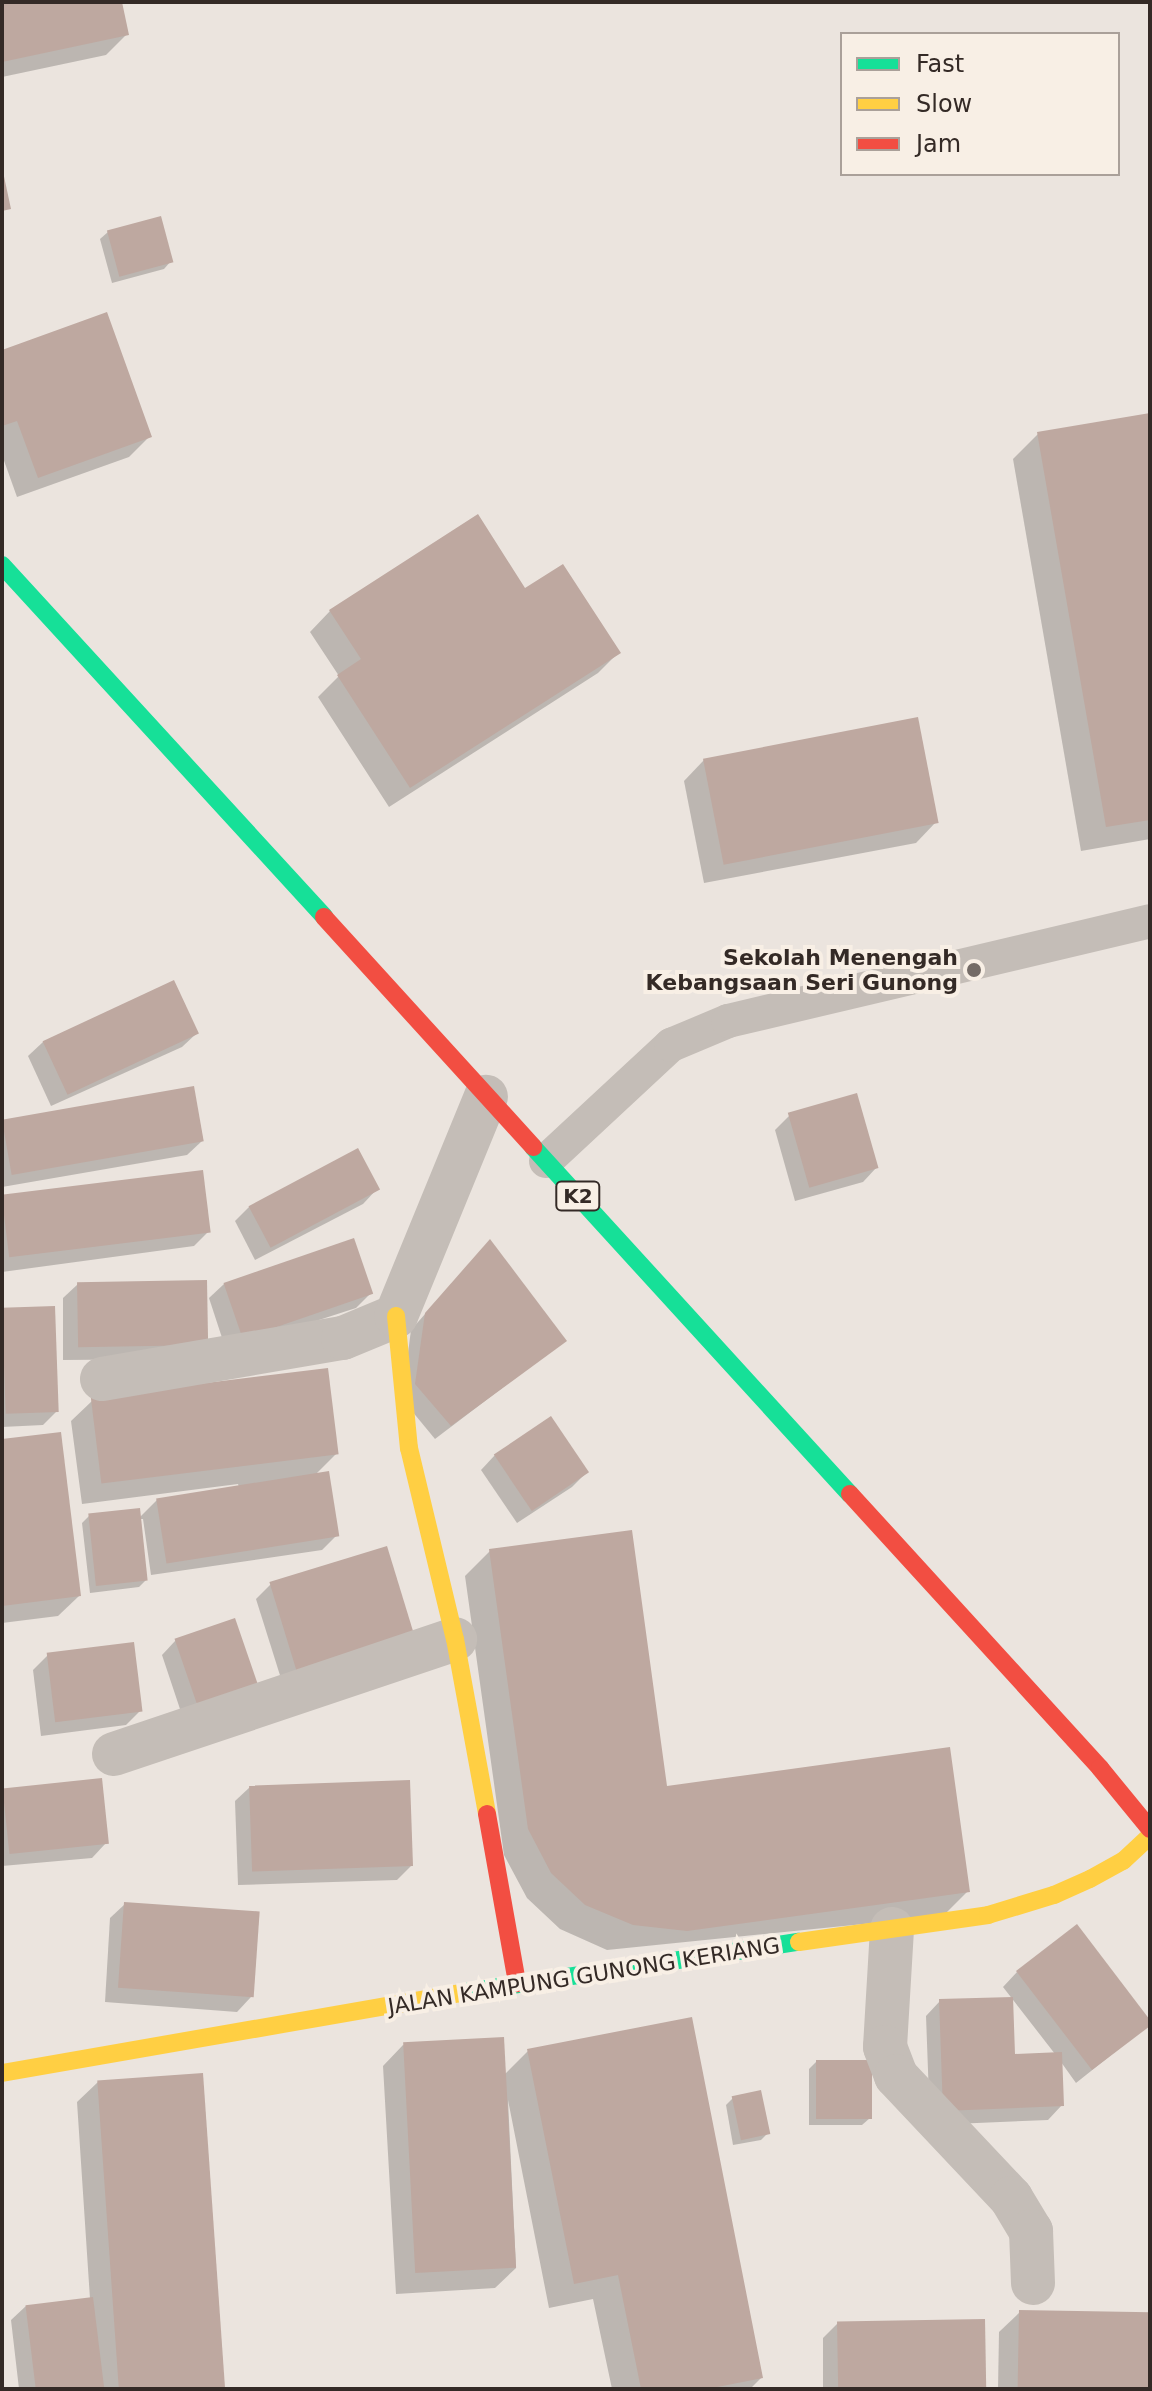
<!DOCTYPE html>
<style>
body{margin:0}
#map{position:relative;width:1152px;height:2391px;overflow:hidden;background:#ebe4de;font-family:"DejaVu Sans",sans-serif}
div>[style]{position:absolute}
.shadow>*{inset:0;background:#0003}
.building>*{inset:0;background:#bea8a0;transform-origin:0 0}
.lane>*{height:34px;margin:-17px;padding:0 17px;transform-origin:17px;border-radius:17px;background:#c4bdb7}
.street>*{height:44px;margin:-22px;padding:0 22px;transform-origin:22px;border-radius:22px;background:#c4bdb7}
.fast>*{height:18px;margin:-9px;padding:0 9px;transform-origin:9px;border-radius:9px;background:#16e098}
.slow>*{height:18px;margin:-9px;padding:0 9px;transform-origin:9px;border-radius:9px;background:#ffcf43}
.jam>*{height:18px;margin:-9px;padding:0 9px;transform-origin:9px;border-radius:9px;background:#f24e42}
.dots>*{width:22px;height:22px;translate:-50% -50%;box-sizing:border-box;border:4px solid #f8efe5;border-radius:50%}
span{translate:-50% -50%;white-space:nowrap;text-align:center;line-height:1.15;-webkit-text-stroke:8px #f8efe5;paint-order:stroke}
.shield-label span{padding:2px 6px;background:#f8efe5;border:2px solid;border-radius:6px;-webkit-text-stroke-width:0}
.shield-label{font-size:20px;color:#342a26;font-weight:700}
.poi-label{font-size:22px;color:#342a26;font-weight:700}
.right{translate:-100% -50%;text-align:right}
.street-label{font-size:22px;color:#342a26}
.frame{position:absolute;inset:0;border:4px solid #342a26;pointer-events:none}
.legend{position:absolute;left:840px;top:32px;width:280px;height:144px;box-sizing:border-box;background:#f8efe5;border:2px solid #aaa099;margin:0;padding:10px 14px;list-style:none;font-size:24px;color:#342a26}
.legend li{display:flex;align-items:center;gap:16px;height:40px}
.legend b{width:40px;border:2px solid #aaa099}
</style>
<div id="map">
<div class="shadow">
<div style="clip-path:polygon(2px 2px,120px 2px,127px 34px,106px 55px,2px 77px)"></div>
<div style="clip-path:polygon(108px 232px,171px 261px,164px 269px,112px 283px,100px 239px)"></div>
<div style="clip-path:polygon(2px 352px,150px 436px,129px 457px,17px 497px,2px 455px)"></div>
<div style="clip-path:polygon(1150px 415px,1150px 839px,1081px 851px,1013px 459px,1038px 434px)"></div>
<div style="clip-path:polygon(525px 591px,618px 653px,598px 673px,389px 807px,318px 697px,339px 676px,310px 632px,330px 611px)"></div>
<div style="clip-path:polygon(704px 760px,936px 822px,916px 843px,704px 883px,684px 781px)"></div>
<div style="clip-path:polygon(197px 1033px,182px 1047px,51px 1106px,28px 1056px,43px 1042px)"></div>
<div style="clip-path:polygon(789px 1116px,877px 1167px,863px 1182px,795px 1201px,775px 1130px)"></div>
<div style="clip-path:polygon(2px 1122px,202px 1141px,187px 1155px,2px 1187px)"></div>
<div style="clip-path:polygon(201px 1172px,209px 1231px,194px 1246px,2px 1272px,2px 1199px)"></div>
<div style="clip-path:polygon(377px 1189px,363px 1204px,255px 1260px,235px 1221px,249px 1207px)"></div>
<div style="clip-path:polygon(476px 1256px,564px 1341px,435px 1439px,402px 1399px,411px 1330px)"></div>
<div style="clip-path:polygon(78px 1284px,191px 1359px,63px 1360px,63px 1298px)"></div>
<div style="clip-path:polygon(224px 1284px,371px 1293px,356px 1308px,226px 1350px,209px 1298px)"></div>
<div style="clip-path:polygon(2px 1310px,57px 1411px,43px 1425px,2px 1427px)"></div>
<div style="clip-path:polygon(92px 1401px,337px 1453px,314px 1476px,336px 1536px,322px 1550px,151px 1575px,143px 1519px,139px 1519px,146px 1580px,139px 1587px,90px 1593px,82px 1523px,89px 1516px,139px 1518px,157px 1500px,239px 1487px,238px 1484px,82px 1504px,71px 1421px)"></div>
<div style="clip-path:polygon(2px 1441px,79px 1596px,58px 1616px,2px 1623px)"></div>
<div style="clip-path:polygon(495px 1455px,587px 1472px,572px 1487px,517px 1523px,481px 1470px)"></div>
<div style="clip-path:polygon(490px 1551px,665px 1788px,968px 1891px,943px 1916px,607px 1950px,560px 1929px,527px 1898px,504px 1855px,465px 1576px)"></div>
<div style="clip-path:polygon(271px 1584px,399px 1653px,284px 1688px,256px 1599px)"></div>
<div style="clip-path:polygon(234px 1620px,186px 1727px,162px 1655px,176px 1640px)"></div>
<div style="clip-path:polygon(48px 1655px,141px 1710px,126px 1725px,41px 1736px,33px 1670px)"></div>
<div style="clip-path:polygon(250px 1787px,411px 1866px,397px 1880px,238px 1885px,235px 1801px)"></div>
<div style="clip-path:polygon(2px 1790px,106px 1843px,92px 1858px,2px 1866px)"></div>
<div style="clip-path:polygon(125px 1904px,251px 1997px,237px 2012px,105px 2002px,110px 1918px)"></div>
<div style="clip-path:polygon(1017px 1972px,1150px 2024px,1076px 2083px,1061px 2062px,1062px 2105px,1048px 2120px,930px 2125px,926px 2016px,940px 2001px,1013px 2056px,1055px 2054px,1003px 1987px)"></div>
<div style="clip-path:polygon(403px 2045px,504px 2075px,528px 2051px,761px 2378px,750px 2389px,612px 2389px,593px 2299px,549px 2308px,508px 2100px,516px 2268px,495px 2288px,396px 2294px,383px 2066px)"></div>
<div style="clip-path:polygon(816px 2062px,870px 2118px,862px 2125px,809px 2125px,809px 2069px)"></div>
<div style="clip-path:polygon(98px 2082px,221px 2389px,19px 2389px,11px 2320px,26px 2306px,90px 2299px,77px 2102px)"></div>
<div style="clip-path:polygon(733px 2098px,768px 2133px,761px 2140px,733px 2145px,726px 2105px)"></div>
<div style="clip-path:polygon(1020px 2312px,1148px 2389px,998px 2389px,999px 2332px)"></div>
<div style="clip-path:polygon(838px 2323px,984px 2389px,823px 2389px,823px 2338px)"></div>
</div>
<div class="building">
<div style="clip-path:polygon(2px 2px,122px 2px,129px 35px,2px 62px)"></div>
<div style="clip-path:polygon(2px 167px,11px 209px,2px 211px)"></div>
<div style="left:161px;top:216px;width:48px;height:56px;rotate:75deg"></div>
<div style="clip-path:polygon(107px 312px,152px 437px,38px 478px,17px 421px,2px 426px,2px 350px)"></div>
<div style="clip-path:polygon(1150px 413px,1150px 820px,1106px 827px,1037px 432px)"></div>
<div style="clip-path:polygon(478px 514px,525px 588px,563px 564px,621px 653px,410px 788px,337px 675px,361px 659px,329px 610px)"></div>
<div style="left:918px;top:717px;width:108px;height:219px;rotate:79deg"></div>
<div style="left:174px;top:980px;width:59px;height:145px;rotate:65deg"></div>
<div style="left:194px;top:1086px;width:56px;height:195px;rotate:80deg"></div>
<div style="left:857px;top:1093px;width:78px;height:72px;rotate:74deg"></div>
<div style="left:358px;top:1148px;width:47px;height:124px;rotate:62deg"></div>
<div style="left:203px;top:1170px;width:63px;height:203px;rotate:83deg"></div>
<div style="left:354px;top:1238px;width:59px;height:138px;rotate:71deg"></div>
<div style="clip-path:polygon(490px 1239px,567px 1341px,451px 1426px,415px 1384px,425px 1313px)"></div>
<div style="left:207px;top:1280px;width:65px;height:130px;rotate:89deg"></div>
<div style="left:55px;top:1306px;width:106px;height:53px;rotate:88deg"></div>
<div style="left:328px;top:1368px;width:87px;height:239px;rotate:83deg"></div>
<div style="left:551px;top:1416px;width:68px;height:69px;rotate:56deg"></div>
<div style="clip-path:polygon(61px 1432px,81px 1596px,2px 1606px,2px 1439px)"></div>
<div style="left:329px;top:1471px;width:66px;height:175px;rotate:81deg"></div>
<div style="left:140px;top:1508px;width:73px;height:52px;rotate:84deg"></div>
<div style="clip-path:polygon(632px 1530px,667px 1786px,950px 1747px,970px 1892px,687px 1931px,633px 1925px,585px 1905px,551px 1873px,528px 1829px,489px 1549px)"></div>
<div style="left:387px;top:1546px;width:97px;height:123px;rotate:73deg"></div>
<div style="left:235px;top:1618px;width:80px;height:64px;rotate:71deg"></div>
<div style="left:134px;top:1642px;width:70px;height:88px;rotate:83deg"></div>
<div style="left:102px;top:1778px;width:66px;height:100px;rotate:84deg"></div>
<div style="left:410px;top:1780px;width:86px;height:161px;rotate:88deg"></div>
<div style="left:124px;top:1902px;width:136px;height:86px;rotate:4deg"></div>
<div style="clip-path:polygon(1077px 1924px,1150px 2020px,1150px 2026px,1092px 2070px,1016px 1971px)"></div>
<div style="clip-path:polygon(1013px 1997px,1015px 2054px,1062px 2052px,1064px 2106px,943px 2111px,939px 1999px)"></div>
<div style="clip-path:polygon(692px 2017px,763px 2378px,707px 2389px,641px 2389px,618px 2275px,574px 2284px,527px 2049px)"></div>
<div style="left:504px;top:2037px;width:231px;height:101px;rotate:87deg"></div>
<div style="left:816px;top:2060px;width:56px;height:59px"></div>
<div style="left:203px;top:2073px;width:317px;height:106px;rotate:86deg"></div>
<div style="left:761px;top:2090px;width:45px;height:30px;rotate:78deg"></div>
<div style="left:93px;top:2297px;width:93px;height:68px;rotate:83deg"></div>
<div style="left:1019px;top:2310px;width:131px;height:79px;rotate:1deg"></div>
<div style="left:985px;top:2319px;width:70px;height:148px;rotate:89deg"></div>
</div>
<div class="lane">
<div style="left:546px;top:1161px;width:171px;rotate:-42.9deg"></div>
<div style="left:671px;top:1045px;width:62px;rotate:-22.8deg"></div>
<div style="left:728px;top:1021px;width:434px;rotate:-13.3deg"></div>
</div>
<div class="street">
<div style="left:102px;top:1379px;width:244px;rotate:-9.7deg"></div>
<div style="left:343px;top:1338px;width:57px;rotate:-22.5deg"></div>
<div style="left:396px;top:1316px;width:237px;rotate:-67.7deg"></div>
<div style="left:114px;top:1754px;width:360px;rotate:-18.6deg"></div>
<div style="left:892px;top:1929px;width:118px;rotate:93.4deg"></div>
<div style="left:885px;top:2047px;width:31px;rotate:69deg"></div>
<div style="left:896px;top:2076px;width:168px;rotate:46.7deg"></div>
<div style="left:1011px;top:2198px;width:39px;rotate:59deg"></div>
<div style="left:1031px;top:2231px;width:52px;rotate:87.8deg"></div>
</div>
<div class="fast">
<div style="left:2px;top:565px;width:477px;rotate:47.5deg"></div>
<div style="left:533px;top:1147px;width:470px;rotate:47.6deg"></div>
<div style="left:460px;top:1993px;width:343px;rotate:-8.6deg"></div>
</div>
<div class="slow">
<div style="left:396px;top:1316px;width:133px;rotate:84.4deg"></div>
<div style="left:409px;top:1448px;width:196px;rotate:76.5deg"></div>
<div style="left:455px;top:1639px;width:178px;rotate:79.6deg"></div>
<div style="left:799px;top:1942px;width:191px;rotate:-8.1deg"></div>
<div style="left:988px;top:1915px;width:69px;rotate:-16.9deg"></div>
<div style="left:1054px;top:1895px;width:39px;rotate:-24deg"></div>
<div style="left:1090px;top:1879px;width:38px;rotate:-29deg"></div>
<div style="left:1123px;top:1861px;width:37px;rotate:-43deg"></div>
<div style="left:2px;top:2073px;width:465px;rotate:-9.9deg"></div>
</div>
<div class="jam">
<div style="left:324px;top:917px;width:311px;rotate:47.7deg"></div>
<div style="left:850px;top:1494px;width:371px;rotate:47.6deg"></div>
<div style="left:1100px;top:1768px;width:79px;rotate:50.7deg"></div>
<div style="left:487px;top:1814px;width:172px;rotate:79.9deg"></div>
</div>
<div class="dots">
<div style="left:974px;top:970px;background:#746b66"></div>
</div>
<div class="shield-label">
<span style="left:578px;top:1196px">K2</span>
</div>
<div class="poi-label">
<span class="right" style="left:958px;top:970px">Sekolah Menengah<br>Kebangsaan Seri Gunong</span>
</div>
<div class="street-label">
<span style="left:584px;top:1976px;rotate:-9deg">JALAN KAMPUNG GUNONG KERIANG</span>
</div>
<div class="frame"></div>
<ul class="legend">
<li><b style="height:10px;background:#16e098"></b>Fast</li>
<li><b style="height:10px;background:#ffcf43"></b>Slow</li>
<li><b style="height:10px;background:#f24e42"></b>Jam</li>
</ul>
</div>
